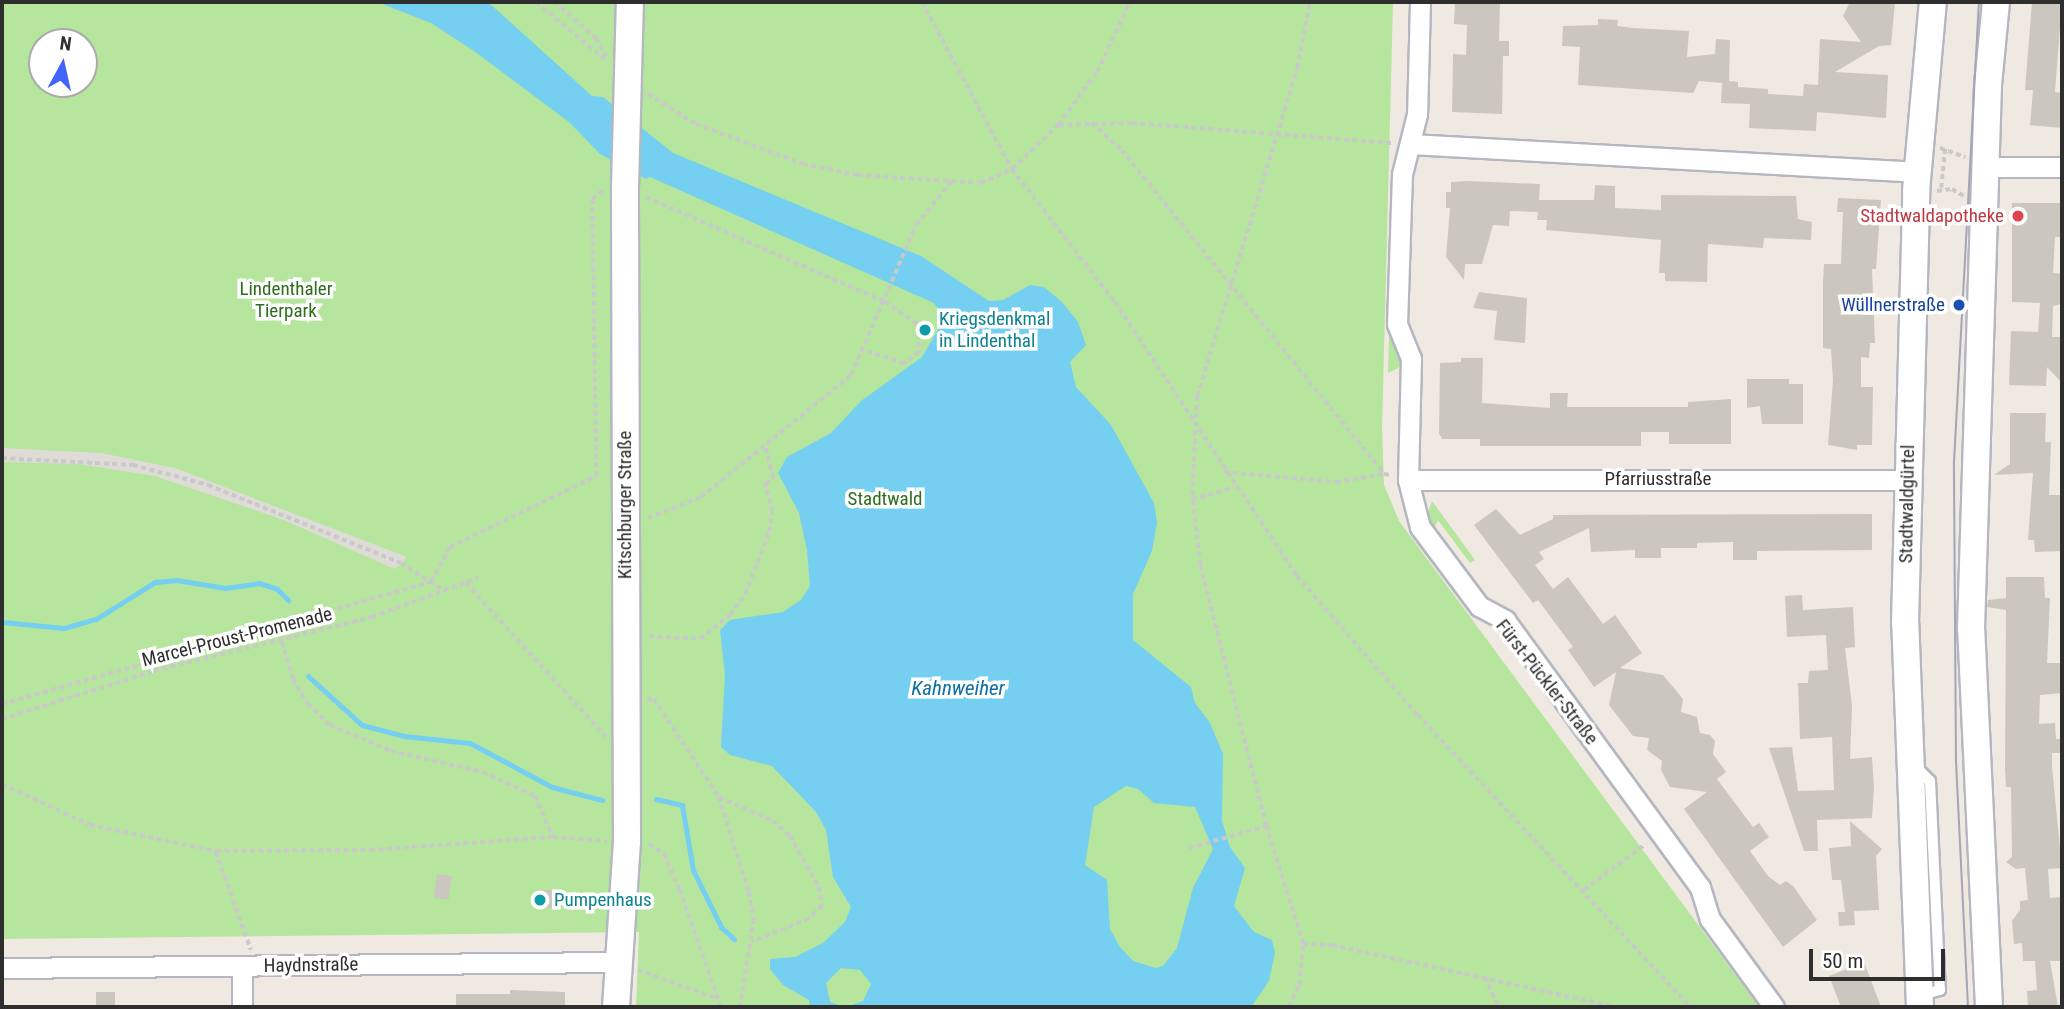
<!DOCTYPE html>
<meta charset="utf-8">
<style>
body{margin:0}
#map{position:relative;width:2064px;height:1009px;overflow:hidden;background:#efe9e1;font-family:"Roboto Condensed",sans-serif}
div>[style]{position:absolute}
.green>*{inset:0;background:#b6e59e}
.plaza>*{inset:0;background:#dfdcd8}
.water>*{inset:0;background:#75cff0}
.stream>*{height:5px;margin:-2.5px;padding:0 2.5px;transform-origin:2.5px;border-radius:2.5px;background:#75cff0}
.building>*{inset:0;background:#cbc7bf;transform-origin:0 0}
.path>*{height:3.5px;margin-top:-1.75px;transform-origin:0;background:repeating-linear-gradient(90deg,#c9c9c9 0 5px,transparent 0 8.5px)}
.roads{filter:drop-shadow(2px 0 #b4b7c1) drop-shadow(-2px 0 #b4b7c1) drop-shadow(0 2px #b4b7c1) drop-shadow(0 -2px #b4b7c1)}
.lane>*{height:10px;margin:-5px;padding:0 5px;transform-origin:5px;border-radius:5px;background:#fff}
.street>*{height:19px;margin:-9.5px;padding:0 9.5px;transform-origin:9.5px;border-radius:9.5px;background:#fff}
.secondary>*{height:26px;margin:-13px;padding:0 13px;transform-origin:13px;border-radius:13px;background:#fff}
.tram>*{height:2px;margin:-1px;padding:0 1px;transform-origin:1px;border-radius:1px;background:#a3a6b8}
.dots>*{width:19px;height:19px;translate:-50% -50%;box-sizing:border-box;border:4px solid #fff;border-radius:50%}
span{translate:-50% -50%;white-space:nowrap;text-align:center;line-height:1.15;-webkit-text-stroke:7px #fff;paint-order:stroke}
.health-label{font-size:19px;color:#be3a42}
.right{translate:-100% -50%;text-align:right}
.park-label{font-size:19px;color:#2c6e1b}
.transit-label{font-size:19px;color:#164399}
.culture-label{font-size:19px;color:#0d838f}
.left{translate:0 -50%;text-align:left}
.street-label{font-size:19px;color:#2e2e2e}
.water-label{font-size:21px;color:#0d6fa3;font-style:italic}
.frame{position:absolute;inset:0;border:4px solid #2e2e2e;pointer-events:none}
.north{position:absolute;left:28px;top:28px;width:70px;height:70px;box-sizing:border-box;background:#fff;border:2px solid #ababab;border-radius:50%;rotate:8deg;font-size:19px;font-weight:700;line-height:28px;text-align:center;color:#2e2e2e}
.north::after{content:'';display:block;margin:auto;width:24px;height:32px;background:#4264fb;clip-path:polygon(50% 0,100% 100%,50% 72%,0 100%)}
.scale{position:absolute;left:1809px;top:949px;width:136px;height:32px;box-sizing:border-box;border:4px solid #2e2e2e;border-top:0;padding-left:9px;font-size:21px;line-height:24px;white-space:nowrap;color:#2e2e2e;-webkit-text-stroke:5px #fff;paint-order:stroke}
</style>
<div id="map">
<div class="green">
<div style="clip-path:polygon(evenodd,2px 2px,1393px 2px,1382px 428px,1384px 485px,1399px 521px,1759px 1007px,636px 1007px,639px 932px,2px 939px,2px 2px,42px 42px,84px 42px,84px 84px,42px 84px,42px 42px)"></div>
<div style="clip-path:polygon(1394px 159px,1391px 338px,1402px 366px,1388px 373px)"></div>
<div style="clip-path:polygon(1432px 501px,1475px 560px,1470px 563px,1438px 520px,1433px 532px,1431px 529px,1428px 512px)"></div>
</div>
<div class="plaza">
<div style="clip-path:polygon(2px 448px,101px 453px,175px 468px,407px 557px,395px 569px,284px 520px,155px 476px,79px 464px,2px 462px)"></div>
</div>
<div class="water">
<div style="clip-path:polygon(evenodd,377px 2px,488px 2px,592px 96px,603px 97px,673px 153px,921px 256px,989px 301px,1003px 300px,1030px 285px,1044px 287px,1062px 302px,1078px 322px,1086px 345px,1070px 362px,1076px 387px,1111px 425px,1154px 503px,1157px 523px,1152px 551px,1133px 594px,1133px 640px,1191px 687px,1195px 703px,1210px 723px,1223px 754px,1222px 821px,1230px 847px,1245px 868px,1234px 906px,1254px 932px,1272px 940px,1275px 953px,1269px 981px,1251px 1007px,810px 1007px,809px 1000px,783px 985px,770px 969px,770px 959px,795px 957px,823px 943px,845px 922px,851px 907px,833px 877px,826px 830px,816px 812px,772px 766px,730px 755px,721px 747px,725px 674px,720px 630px,730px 620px,783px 612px,801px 600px,810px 586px,807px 550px,799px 513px,778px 473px,787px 457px,831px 433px,861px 401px,922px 357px,940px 326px,940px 312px,934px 303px,650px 177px,646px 179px,600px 154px,569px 122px,474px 51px,431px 23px,377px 2px,1126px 786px,1138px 789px,1154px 803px,1195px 807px,1213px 849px,1193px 888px,1177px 948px,1163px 966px,1156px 968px,1133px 961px,1120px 947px,1110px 929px,1107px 880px,1085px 865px,1094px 807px,1126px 786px,377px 2px,841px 968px,860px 970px,871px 984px,863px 1001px,846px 1007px,830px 1002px,826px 983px,841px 968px)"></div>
</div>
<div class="stream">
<div style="left:2px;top:622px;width:62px;rotate:5.5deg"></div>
<div style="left:64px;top:628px;width:33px;rotate:-16deg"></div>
<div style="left:96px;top:619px;width:70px;rotate:-32.1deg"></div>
<div style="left:155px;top:582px;width:21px;rotate:-5deg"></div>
<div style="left:176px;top:580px;width:50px;rotate:9.3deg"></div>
<div style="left:225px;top:588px;width:34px;rotate:-8deg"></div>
<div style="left:259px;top:583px;width:19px;rotate:18deg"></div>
<div style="left:277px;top:589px;width:16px;rotate:45deg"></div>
<div style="left:308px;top:676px;width:73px;rotate:42.2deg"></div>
<div style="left:362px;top:725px;width:43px;rotate:14.7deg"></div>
<div style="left:404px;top:736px;width:66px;rotate:6.1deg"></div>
<div style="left:470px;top:743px;width:93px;rotate:28.2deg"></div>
<div style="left:552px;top:787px;width:52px;rotate:14.6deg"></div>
<div style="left:656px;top:799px;width:27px;rotate:13deg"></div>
<div style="left:682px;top:805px;width:66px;rotate:80.4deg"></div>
<div style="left:693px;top:870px;width:64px;rotate:63.8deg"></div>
<div style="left:721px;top:927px;width:18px;rotate:43deg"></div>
</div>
<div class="building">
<div style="clip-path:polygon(1455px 2px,1500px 2px,1499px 41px,1509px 41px,1509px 56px,1503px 56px,1502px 114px,1452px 112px,1453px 54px,1466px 55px,1467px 25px,1454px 24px)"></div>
<div style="clip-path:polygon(1850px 2px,1895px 2px,1891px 45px,1879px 46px,1835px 72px,1888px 75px,1886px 118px,1817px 112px,1816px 131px,1749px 128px,1750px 104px,1721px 103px,1722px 83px,1699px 81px,1693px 93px,1578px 85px,1580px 47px,1562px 46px,1563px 26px,1598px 25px,1598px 19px,1618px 20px,1617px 26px,1633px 28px,1689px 31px,1687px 57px,1715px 54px,1716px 39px,1730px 40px,1729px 81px,1738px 82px,1738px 87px,1768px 89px,1768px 94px,1803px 96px,1804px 84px,1818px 85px,1820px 39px,1861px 42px,1843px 16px)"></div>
<div style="clip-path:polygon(2032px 2px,2062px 2px,2055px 92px,2062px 93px,2062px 128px,2030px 125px,2033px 90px,2025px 90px)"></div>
<div style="clip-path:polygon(1468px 181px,1540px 184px,1539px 200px,1594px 200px,1595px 185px,1615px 186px,1615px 208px,1661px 210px,1661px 195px,1796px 196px,1798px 219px,1812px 222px,1811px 240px,1764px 238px,1763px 248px,1708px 244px,1707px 282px,1665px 281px,1665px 273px,1659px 273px,1661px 240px,1546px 230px,1547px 220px,1537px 220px,1538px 212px,1510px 211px,1509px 226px,1493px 225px,1482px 264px,1465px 264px,1464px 280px,1446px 257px,1450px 208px,1446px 208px,1446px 192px,1451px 192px,1451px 182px)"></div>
<div style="clip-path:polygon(1838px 198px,1881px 200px,1876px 269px,1872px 269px,1875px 343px,1870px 343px,1869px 358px,1861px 357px,1861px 387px,1873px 387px,1872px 445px,1857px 445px,1857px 450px,1828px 445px,1833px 380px,1831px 349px,1823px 348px,1823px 281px,1824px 264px,1841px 264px,1843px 212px,1837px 212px)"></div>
<div style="clip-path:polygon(2012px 203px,2062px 203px,2062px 237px,2055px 237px,2053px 273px,2062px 274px,2062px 304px,2053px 306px,2052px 337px,2062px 337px,2062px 383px,2047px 367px,2046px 386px,2009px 385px,2011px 331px,2038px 332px,2040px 303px,2012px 302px)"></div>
<div style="clip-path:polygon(1479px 292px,1527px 298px,1525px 343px,1494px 340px,1497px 311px,1473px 308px)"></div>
<div style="clip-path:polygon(1461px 358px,1483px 358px,1482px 403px,1550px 408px,1550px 393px,1568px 393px,1567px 407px,1688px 407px,1688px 402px,1731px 399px,1731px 444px,1669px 444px,1669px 432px,1641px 432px,1641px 446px,1480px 446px,1480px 439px,1442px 439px,1439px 433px,1440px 363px,1461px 362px)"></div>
<div style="clip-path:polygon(1747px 379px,1789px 379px,1789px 384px,1803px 384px,1803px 424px,1762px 424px,1760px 406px,1747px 408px)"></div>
<div style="clip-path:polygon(2010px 413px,2046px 413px,2045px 442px,2051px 442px,2049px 495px,2062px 495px,2062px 551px,2035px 552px,2034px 540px,2028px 540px,2033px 473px,1994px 475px,2010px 464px)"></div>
<div style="clip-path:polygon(1496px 509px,1520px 535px,1553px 519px,1553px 515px,1872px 514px,1872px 550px,1757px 551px,1757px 560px,1733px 560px,1733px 542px,1697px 543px,1697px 548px,1661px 548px,1661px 558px,1635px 558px,1635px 550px,1591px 552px,1589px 528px,1539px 552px,1544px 559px,1535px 565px,1553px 589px,1568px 577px,1603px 624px,1615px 615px,1642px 653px,1620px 668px,1663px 675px,1683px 699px,1681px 712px,1697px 717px,1700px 733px,1710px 735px,1715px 741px,1713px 754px,1726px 772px,1717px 779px,1753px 827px,1759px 823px,1769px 837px,1750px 851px,1768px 876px,1780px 885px,1786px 881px,1793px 886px,1817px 920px,1783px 947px,1684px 809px,1707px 792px,1670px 787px,1661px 770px,1662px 761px,1647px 750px,1649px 738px,1633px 736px,1609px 705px,1616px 672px,1594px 687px,1568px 650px,1573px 647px,1538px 600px,1533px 603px,1474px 525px)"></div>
<div style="clip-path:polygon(2006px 577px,2044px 577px,2045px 598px,2050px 598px,2047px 663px,2062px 663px,2062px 693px,2040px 695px,2039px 724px,2055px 723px,2056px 739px,2062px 739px,2062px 753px,2052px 753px,2052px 767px,2062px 868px,2048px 869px,2050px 898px,2062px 897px,2062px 961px,2050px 961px,2058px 1007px,2028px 1007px,2027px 991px,2037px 990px,2035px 961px,2023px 961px,2022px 943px,2014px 944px,2012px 921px,2020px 910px,2020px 901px,2028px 900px,2025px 868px,2016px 869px,2006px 862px,2012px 857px,2011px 787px,2006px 787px,2005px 769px,2006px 610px,1987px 607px,1988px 600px,2006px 598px)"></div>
<div style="clip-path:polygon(1802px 595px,1803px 610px,1853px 607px,1855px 647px,1845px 648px,1852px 706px,1850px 759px,1872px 757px,1874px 788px,1872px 818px,1817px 820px,1818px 851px,1804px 851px,1769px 748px,1792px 747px,1798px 791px,1834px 790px,1832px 737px,1800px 739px,1798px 683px,1808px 683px,1809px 671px,1828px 670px,1826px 635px,1787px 637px,1785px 596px)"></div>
<div style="clip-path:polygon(1850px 821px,1882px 849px,1876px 856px,1879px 910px,1854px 911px,1855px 925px,1839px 926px,1838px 912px,1845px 912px,1841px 880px,1832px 880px,1829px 848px,1851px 846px)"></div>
<div style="left:437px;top:874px;width:15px;height:24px;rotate:8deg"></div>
<div style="left:554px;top:890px;width:18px;height:16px;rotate:90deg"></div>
<div style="clip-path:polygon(1864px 962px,1881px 1007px,1841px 1007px,1829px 976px)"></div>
<div style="clip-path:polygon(510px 990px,565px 992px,565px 1007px,456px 1007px,456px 994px,510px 994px)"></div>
<div style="left:96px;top:992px;width:19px;height:15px"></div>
</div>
<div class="path">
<div style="left:536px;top:2px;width:92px;rotate:39.7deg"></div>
<div style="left:555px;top:2px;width:55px;rotate:41.3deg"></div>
<div style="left:596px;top:38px;width:21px;rotate:61deg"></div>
<div style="left:922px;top:2px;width:190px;rotate:61.7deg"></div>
<div style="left:1012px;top:169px;width:168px;rotate:52.2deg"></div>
<div style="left:1115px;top:302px;width:329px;rotate:56.4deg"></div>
<div style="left:1297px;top:576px;width:184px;rotate:49deg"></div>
<div style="left:1418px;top:715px;width:399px;rotate:47deg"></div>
<div style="left:648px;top:94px;width:57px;rotate:32deg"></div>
<div style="left:696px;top:124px;width:114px;rotate:20.5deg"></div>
<div style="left:803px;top:164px;width:56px;rotate:11.3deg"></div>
<div style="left:858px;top:175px;width:123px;rotate:3.7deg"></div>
<div style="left:981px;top:183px;width:34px;rotate:-24deg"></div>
<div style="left:1012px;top:169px;width:64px;rotate:-43.7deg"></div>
<div style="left:1058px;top:125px;width:66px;rotate:-53.7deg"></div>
<div style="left:1097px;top:72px;width:77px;rotate:-64.8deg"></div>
<div style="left:1092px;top:123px;width:40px;rotate:42deg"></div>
<div style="left:1122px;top:150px;width:417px;rotate:51deg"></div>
<div style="left:1384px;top:474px;width:6px;rotate:9deg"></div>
<div style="left:1059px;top:125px;width:73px;rotate:-1.6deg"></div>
<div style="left:1132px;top:123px;width:263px;rotate:4.4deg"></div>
<div style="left:1940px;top:148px;width:27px;rotate:20deg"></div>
<div style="left:1941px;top:188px;width:40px;rotate:-84.3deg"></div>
<div style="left:1937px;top:191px;width:15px;rotate:-8deg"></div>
<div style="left:1952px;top:189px;width:14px;rotate:30deg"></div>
<div style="left:646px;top:197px;width:261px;rotate:23.7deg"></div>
<div style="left:885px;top:302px;width:41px;rotate:34.1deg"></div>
<div style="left:919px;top:325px;width:27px;rotate:90deg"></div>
<div style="left:919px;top:352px;width:19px;rotate:141deg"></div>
<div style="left:904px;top:364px;width:40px;rotate:-161.1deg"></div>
<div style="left:2px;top:458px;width:131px;rotate:3.1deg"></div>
<div style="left:133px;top:465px;width:78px;rotate:14.9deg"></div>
<div style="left:208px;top:485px;width:208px;rotate:22deg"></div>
<div style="left:401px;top:563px;width:52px;rotate:32.5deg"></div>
<div style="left:1224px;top:472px;width:112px;rotate:5.1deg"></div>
<div style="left:1336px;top:482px;width:49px;rotate:-9.5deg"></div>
<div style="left:1192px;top:500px;width:44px;rotate:-17.2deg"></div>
<div style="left:648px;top:518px;width:57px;rotate:-21.6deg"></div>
<div style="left:701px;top:497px;width:193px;rotate:-39.1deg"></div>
<div style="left:851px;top:375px;width:163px;rotate:-66.6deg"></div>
<div style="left:916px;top:225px;width:57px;rotate:-50.7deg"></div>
<div style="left:466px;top:583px;width:208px;rotate:47.7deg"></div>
<div style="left:649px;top:636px;width:51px;rotate:3.4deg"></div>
<div style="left:700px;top:639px;width:38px;rotate:-39deg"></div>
<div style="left:730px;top:615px;width:26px;rotate:-54deg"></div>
<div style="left:745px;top:594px;width:66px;rotate:-68.8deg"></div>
<div style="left:769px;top:532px;width:20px;rotate:-81deg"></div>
<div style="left:772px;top:512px;width:29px;rotate:-104deg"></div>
<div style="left:765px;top:484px;width:10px;rotate:-37deg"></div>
<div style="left:773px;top:478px;width:34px;rotate:-104deg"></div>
<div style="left:282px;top:642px;width:39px;rotate:73deg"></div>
<div style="left:293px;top:679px;width:29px;rotate:59deg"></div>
<div style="left:308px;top:704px;width:30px;rotate:44deg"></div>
<div style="left:330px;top:725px;width:66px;rotate:23.1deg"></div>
<div style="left:391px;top:751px;width:94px;rotate:12.9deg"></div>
<div style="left:483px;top:772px;width:57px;rotate:24.8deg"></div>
<div style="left:535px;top:796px;width:45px;rotate:66.3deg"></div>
<div style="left:647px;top:699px;width:7px"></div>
<div style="left:654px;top:699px;width:118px;rotate:56.4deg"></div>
<div style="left:719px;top:797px;width:100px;rotate:72.5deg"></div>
<div style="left:749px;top:892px;width:27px;rotate:80deg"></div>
<div style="left:754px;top:919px;width:89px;rotate:99deg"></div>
<div style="left:2px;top:704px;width:446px;rotate:-15.9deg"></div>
<div style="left:431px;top:582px;width:40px;rotate:-62deg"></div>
<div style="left:450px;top:547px;width:162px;rotate:-25.9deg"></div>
<div style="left:596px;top:476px;width:277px;rotate:-90.8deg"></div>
<div style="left:592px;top:199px;width:14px;rotate:-39deg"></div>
<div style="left:2px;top:719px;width:159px;rotate:-17.5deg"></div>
<div style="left:154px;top:671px;width:225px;rotate:-13.9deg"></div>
<div style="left:372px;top:617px;width:113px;rotate:-20.2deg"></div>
<div style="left:2px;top:784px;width:97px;rotate:25deg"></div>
<div style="left:90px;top:825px;width:129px;rotate:11.7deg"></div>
<div style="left:216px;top:851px;width:154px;rotate:-0.4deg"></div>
<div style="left:370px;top:850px;width:183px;rotate:-4.1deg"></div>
<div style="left:553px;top:837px;width:54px;rotate:4.2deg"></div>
<div style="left:719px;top:797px;width:59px;rotate:24deg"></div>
<div style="left:773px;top:821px;width:23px;rotate:41deg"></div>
<div style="left:790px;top:836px;width:59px;rotate:60.4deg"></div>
<div style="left:819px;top:887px;width:19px;rotate:81deg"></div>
<div style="left:822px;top:906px;width:18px;rotate:135deg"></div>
<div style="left:809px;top:919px;width:61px;rotate:158deg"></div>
<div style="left:649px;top:844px;width:18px;rotate:34deg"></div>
<div style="left:664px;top:854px;width:39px;rotate:66deg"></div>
<div style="left:680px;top:890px;width:124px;rotate:70.7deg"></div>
<div style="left:1189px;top:848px;width:80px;rotate:-15.9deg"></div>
<div style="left:216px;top:852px;width:104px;rotate:70.3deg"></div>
<div style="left:1584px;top:890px;width:74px;rotate:-36.7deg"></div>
<div style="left:1303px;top:944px;width:29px;rotate:2deg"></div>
<div style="left:1332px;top:945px;width:291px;rotate:12.3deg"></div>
<div style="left:638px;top:970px;width:85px;rotate:19.9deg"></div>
<div style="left:1485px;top:977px;width:33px;rotate:65deg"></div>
<div style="left:1289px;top:1007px;width:24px;rotate:-66deg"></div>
<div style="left:1299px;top:985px;width:41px;rotate:-84.4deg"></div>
<div style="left:1303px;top:944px;width:124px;rotate:-107.4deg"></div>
<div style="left:1266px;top:826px;width:269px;rotate:-104.2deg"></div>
<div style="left:1200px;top:565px;width:70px;rotate:-96.5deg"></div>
<div style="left:1192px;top:495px;width:99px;rotate:-87.1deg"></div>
<div style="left:1197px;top:396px;width:343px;rotate:-73deg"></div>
<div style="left:1297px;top:68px;width:67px;rotate:-78.9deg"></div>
</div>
<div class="roads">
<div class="lane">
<div style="left:1915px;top:766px;width:21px;rotate:45deg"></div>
<div style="left:1930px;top:781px;width:209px;rotate:87.3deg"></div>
<div style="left:1940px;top:990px;width:21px;rotate:166deg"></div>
</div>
<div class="street">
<div style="left:1420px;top:2px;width:112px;rotate:91.5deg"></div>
<div style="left:1417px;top:114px;width:62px;rotate:104deg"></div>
<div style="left:1402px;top:174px;width:150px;rotate:91.9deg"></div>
<div style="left:1397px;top:324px;width:37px;rotate:68deg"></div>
<div style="left:1411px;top:358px;width:122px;rotate:91.4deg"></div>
<div style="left:1408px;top:480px;width:49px;rotate:75.7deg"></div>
<div style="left:1420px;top:527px;width:99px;rotate:53.2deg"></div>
<div style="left:1479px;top:606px;width:30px;rotate:28deg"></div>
<div style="left:1505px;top:620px;width:331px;rotate:53.9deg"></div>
<div style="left:1700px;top:887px;width:34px;rotate:73deg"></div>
<div style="left:1710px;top:919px;width:109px;rotate:54deg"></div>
<div style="left:1410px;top:144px;width:509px;rotate:3.15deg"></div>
<div style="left:1985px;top:167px;width:77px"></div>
<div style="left:1408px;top:480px;width:500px"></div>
<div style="left:2px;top:968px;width:618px;rotate:-0.56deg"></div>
<div style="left:242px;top:1007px;width:41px;rotate:-90deg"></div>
</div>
<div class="secondary">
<div style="left:616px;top:1007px;width:165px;rotate:-86.2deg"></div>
<div style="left:627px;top:842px;width:654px;rotate:-90.18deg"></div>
<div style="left:625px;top:188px;width:186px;rotate:-88.5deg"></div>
<div style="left:1920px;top:1007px;width:384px;rotate:-92.2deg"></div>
<div style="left:1905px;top:623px;width:432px;rotate:-88.5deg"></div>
<div style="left:1916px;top:191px;width:190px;rotate:-84.9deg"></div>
<div style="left:1989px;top:1007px;width:378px;rotate:-92.7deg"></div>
<div style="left:1971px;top:629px;width:544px;rotate:-88.21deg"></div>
<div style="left:1988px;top:85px;width:83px;rotate:-84.5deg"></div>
</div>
</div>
<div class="tram">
<div style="left:1968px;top:1007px;width:244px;rotate:-92.8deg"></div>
<div style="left:1956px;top:763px;width:301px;rotate:-90.4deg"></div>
<div style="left:1954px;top:462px;width:461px;rotate:-86.9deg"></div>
</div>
<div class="dots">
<div style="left:2018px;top:216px;background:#e0444e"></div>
<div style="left:1959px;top:305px;background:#1a4fb4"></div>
<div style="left:925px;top:330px;background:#0f9aa8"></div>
<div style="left:540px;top:900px;background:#0f9aa8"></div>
</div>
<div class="health-label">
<span class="right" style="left:2004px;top:216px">Stadtwaldapotheke</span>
</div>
<div class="park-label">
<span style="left:286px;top:300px">Lindenthaler<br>Tierpark</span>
<span style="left:885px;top:499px">Stadtwald</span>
</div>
<div class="transit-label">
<span class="right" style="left:1945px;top:305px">Wüllnerstraße</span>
</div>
<div class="culture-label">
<span class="left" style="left:939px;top:330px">Kriegsdenkmal<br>in Lindenthal</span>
<span class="left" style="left:554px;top:900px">Pumpenhaus</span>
</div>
<div class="street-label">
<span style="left:1658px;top:479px">Pfarriusstraße</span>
<span style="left:1907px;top:504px;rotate:-89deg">Stadtwaldgürtel</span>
<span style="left:625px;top:505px;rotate:-90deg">Kitschburger Straße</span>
<span style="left:237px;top:637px;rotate:-14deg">Marcel-Proust-Promenade</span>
<span style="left:1547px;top:682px;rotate:52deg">Fürst-Pückler-Straße</span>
<span style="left:311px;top:965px;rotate:-1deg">Haydnstraße</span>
</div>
<div class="water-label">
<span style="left:958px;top:688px">Kahnweiher</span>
</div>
<div class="frame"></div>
<div class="north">N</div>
<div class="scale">50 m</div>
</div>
